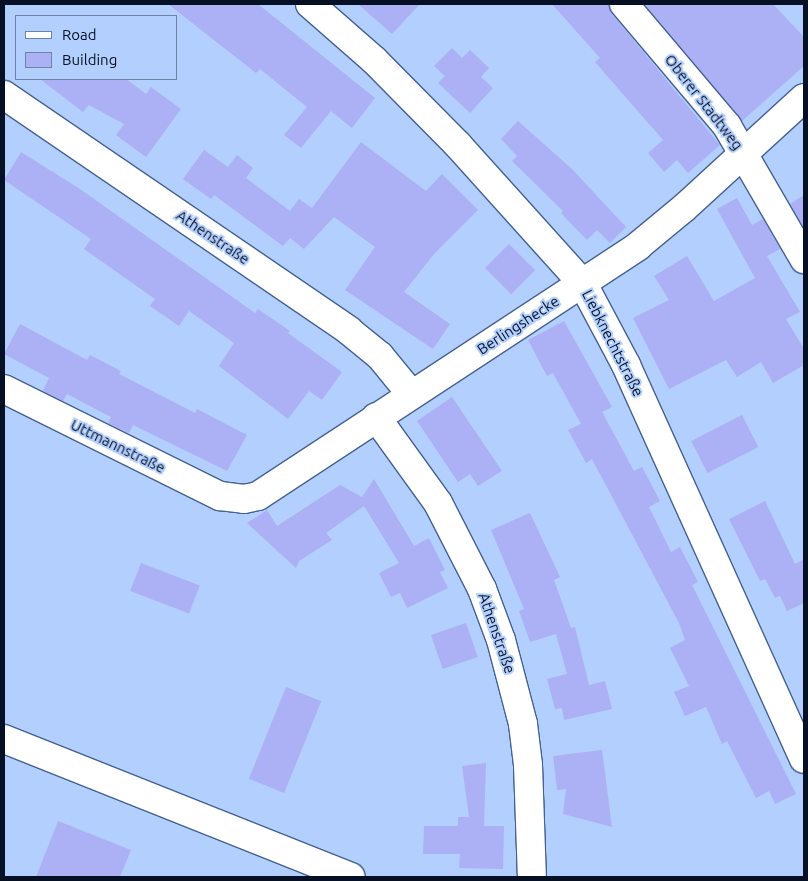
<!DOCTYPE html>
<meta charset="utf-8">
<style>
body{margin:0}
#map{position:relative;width:808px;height:881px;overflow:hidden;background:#b3cffd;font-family:Ubuntu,sans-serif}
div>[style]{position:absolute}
.building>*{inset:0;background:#abb1f4;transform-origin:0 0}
.roads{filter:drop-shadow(1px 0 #436194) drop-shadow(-1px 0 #436194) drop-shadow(0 1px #436194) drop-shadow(0 -1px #436194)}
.minor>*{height:28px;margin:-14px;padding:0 14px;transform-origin:14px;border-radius:14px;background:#fff}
span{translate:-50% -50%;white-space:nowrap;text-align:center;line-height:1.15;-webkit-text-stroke:4px #b3cffd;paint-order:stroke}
.street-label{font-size:15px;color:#051024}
.frame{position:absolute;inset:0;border:5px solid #051024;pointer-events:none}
.legend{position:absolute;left:15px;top:15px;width:162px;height:65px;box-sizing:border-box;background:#b3cffd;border:1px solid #6d83a6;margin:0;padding:6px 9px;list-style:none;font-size:15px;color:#051024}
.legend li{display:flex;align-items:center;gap:10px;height:25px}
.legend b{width:25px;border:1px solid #6d83a6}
</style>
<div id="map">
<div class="building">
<div style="clip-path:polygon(168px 4px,258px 4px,375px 98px,352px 128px,331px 111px,301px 148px,284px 135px,307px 107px,260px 69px,256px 73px)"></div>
<div style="clip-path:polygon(358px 4px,420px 4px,392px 34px)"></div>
<div style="clip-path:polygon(552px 4px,609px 4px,612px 14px,720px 145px,688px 173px,677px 160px,664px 172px,648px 153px,663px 140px,595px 62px,600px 58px)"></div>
<div style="clip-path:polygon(644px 4px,773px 4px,804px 37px,804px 66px,742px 121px)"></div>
<div style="clip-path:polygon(452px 48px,462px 58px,470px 50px,489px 68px,481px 77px,493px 88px,470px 113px,438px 83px,445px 76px,434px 66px)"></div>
<div style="clip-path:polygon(40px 79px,126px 79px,146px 94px,151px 87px,181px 109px,146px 157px,116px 135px,124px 124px,89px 105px,83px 112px)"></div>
<div style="clip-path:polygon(518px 121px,572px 169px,626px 227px,610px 243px,597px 230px,587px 240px,561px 213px,563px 211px,512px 161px,517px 156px,501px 139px)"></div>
<div style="clip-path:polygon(361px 142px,426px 191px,442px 174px,478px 210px,434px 254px,404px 292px,450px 324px,433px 349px,345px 290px,375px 247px,334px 217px,304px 249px,290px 238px,283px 246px,214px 195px,211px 199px,183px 179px,204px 150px,228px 167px,237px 155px,253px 168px,246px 178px,290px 211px,299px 199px,312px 208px)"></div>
<div style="clip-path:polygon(21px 152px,80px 189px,255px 313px,258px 309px,290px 331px,288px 333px,342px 372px,322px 400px,309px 391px,288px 419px,219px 366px,234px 343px,189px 311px,179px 326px,150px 306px,155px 299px,84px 249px,91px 239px,4px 180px)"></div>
<div style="clip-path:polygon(804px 195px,804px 228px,790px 204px)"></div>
<div style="clip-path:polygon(737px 198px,752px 225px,763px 219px,780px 249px,767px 256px,800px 312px,786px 319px,804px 349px,804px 365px,773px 383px,761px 362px,737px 377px,726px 360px,669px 389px,633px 318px,669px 300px,654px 276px,687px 256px,714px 301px,755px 278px,717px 209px)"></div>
<div style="left:509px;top:244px;width:37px;height:34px;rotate:45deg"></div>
<div style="clip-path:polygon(564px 321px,612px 407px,602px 412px,634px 471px,642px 467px,660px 501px,649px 507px,671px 552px,680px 547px,698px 582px,692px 585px,796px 794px,775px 804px,769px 791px,756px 798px,727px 741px,722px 744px,706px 707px,685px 716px,674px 692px,689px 686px,670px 648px,685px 640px,679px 623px,592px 459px,586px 463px,568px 430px,581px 424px,553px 373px,547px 376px,528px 340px)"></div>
<div style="clip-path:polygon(20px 324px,87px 360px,90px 355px,121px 371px,119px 374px,195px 413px,197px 409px,247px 435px,227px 471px,133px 425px,129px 433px,108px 423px,111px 417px,67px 394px,63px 401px,43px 391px,49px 378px,4px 354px)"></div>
<div style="clip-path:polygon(452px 397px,502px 471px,478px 486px,470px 474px,458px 482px,417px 421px)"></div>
<div style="left:742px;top:415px;width:36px;height:57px;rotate:63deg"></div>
<div style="clip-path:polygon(374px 479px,414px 546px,429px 538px,445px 570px,440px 572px,448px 588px,407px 608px,400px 593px,391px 597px,379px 573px,399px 563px,364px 506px,326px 533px,332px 540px,299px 561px,296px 568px,247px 523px,267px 510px,277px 526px,340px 485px,362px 497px)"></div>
<div style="clip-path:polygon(765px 501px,795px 564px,804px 559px,804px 603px,787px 611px,780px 596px,775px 598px,765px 579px,760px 581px,729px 519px)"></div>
<div style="clip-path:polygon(530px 513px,560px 577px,554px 580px,571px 628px,575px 627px,589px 685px,605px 681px,612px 709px,564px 720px,562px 708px,555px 709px,547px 679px,567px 674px,556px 634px,530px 642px,519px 611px,524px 609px,491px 530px)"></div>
<div style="left:141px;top:563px;width:63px;height:30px;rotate:21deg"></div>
<div style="left:466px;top:623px;width:36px;height:37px;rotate:71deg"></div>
<div style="left:286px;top:687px;width:38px;height:99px;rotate:22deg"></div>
<div style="clip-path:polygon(602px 750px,612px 827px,563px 814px,566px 789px,557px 790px,553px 756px)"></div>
<div style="clip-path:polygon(486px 763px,484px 826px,504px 826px,503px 869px,459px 868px,460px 854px,423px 854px,424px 826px,458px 826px,458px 817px,469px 817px,462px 766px)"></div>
<div style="clip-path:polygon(58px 821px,131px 850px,120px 877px,36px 877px)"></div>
</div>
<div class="roads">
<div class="minor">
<div style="left:310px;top:4px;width:85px;rotate:41.2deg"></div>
<div style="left:374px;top:60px;width:120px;rotate:45.3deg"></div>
<div style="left:458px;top:145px;width:187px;rotate:48deg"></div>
<div style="left:583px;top:284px;width:92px;rotate:62deg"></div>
<div style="left:626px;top:365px;width:432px;rotate:65.7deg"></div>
<div style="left:624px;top:4px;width:160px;rotate:49.8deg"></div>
<div style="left:727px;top:126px;width:154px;rotate:59.9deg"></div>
<div style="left:4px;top:95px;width:417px;rotate:34.3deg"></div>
<div style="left:348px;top:330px;width:41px;rotate:39.1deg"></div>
<div style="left:380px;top:356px;width:49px;rotate:50.8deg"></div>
<div style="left:4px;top:389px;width:241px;rotate:26.4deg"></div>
<div style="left:220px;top:496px;width:24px;rotate:7deg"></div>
<div style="left:244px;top:499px;width:14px;rotate:-12deg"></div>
<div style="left:258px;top:496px;width:455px;rotate:-33.3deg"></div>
<div style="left:638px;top:246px;width:60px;rotate:-39.6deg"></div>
<div style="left:684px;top:208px;width:163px;rotate:-42.5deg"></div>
<div style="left:376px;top:417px;width:106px;rotate:54.2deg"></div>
<div style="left:438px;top:503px;width:97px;rotate:62.9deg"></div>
<div style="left:482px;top:589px;width:54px;rotate:69.6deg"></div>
<div style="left:501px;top:640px;width:87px;rotate:75.3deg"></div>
<div style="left:523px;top:724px;width:41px;rotate:83deg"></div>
<div style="left:528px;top:765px;width:112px;rotate:88deg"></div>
<div style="left:4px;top:739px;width:373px;rotate:21.7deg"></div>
</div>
</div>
<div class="street-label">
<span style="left:704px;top:102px;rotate:52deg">Oberer Stadtweg</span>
<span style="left:213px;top:237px;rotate:34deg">Athenstraße</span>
<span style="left:518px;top:325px;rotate:-33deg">Berlingshecke</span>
<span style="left:613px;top:343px;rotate:63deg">Liebknechtstraße</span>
<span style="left:118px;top:446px;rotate:26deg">Uttmannstraße</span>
<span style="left:497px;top:633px;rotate:71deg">Athenstraße</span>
</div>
<div class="frame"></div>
<ul class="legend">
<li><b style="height:6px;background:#fff"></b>Road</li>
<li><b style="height:14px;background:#abb1f4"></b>Building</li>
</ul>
</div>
